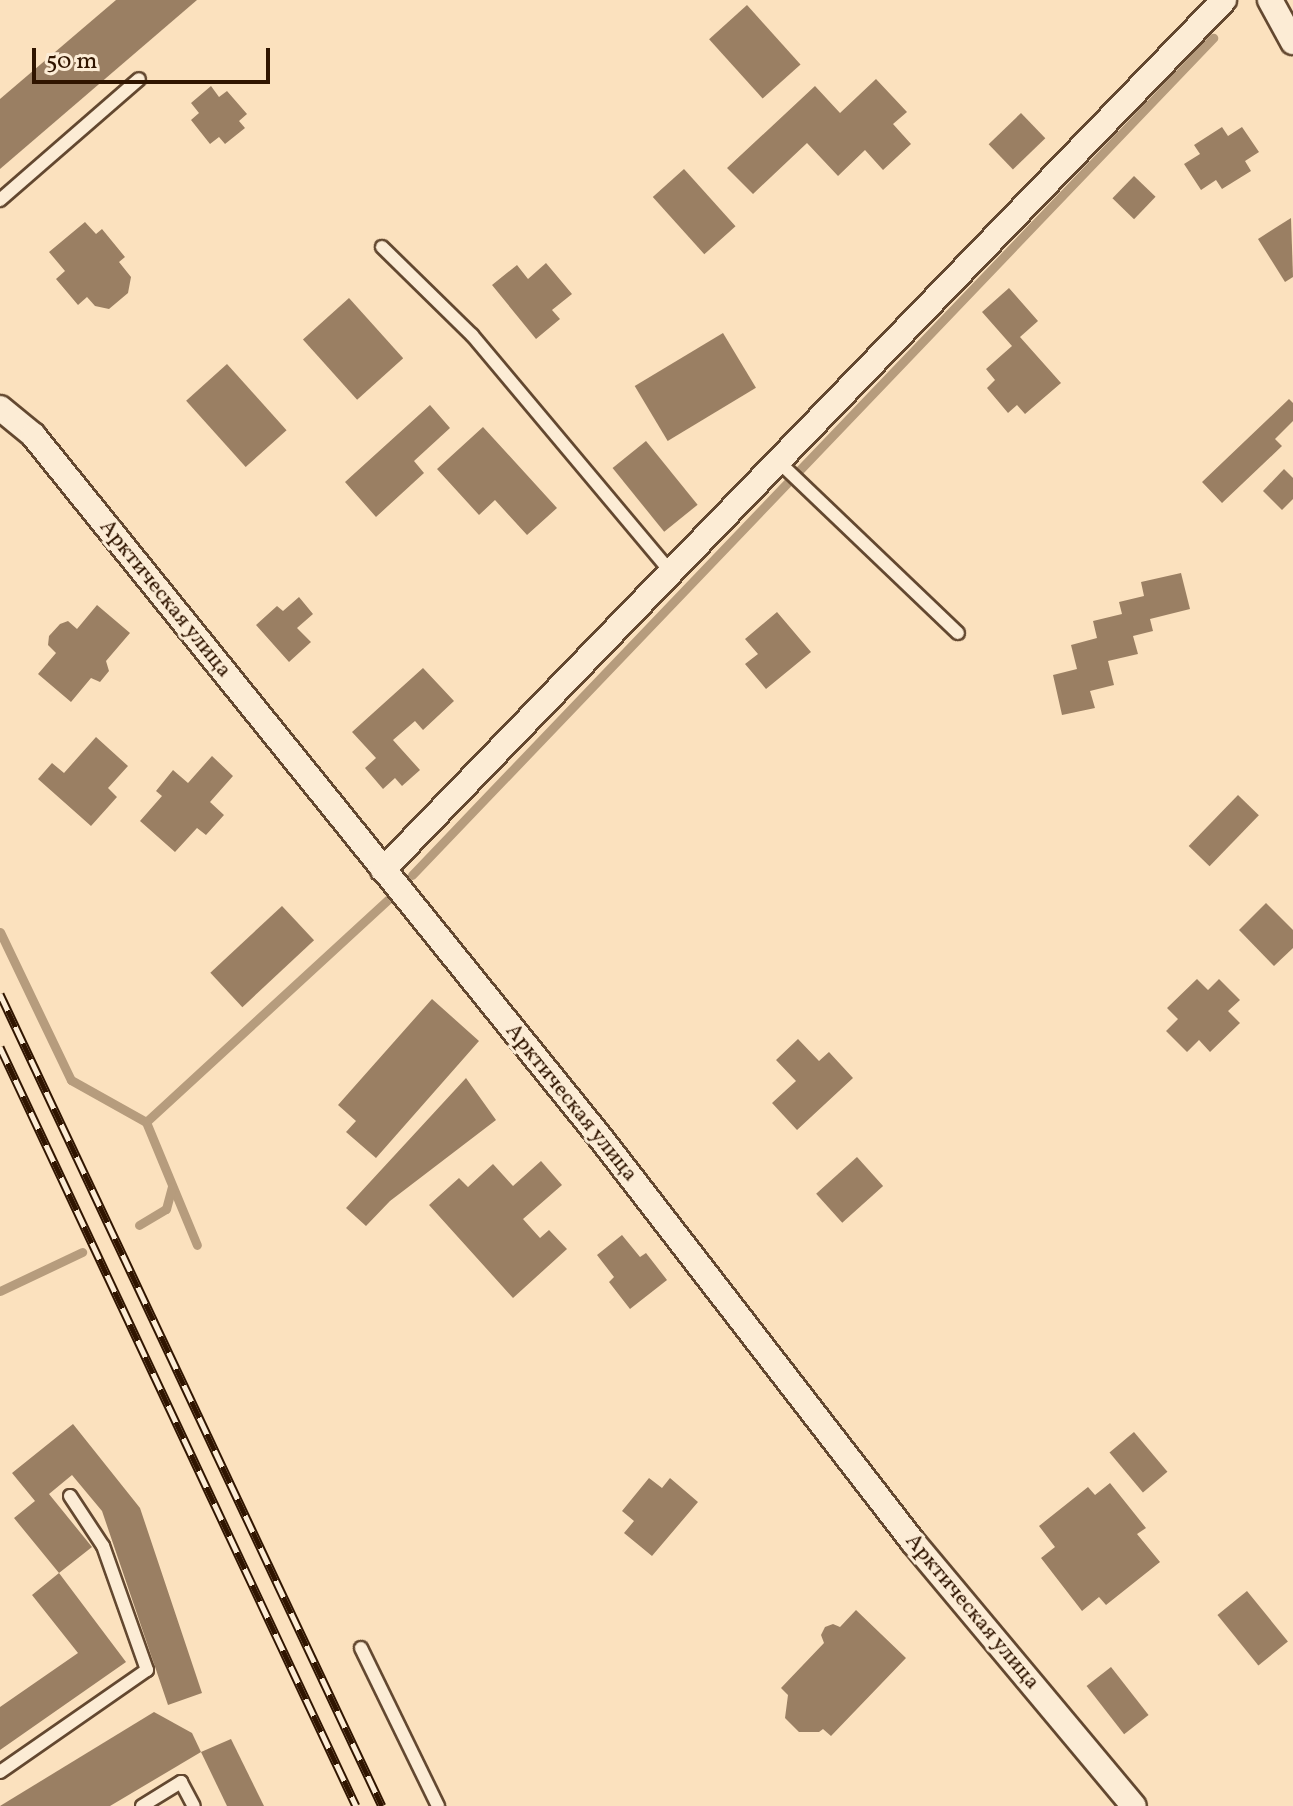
<!DOCTYPE html>
<meta charset="utf-8">
<style>
body{margin:0}
#map{position:relative;width:1293px;height:1806px;overflow:hidden;background:#fbe1be;font-family:Vollkorn,serif}
div>[style]{position:absolute}
.stream>*{height:9px;margin:-4.5px;padding:0 4.5px;transform-origin:4.5px;border-radius:4.5px;background:#b69c7d}
.building>*{inset:0;background:#9a7f63;transform-origin:0 0}
.roads{filter:drop-shadow(2px 0 #634830) drop-shadow(-2px 0 #634830) drop-shadow(0 2px #634830) drop-shadow(0 -2px #634830)}
.service>*{height:12px;margin:-6px;padding:0 6px;transform-origin:6px;border-radius:6px;background:#fcecd5}
.minor>*{height:24px;margin:-12px;padding:0 12px;transform-origin:12px;border-radius:12px;background:#fcecd5}
.rail>*{height:9px;margin-top:-4.5px;transform-origin:0;background:repeating-linear-gradient(90deg,#fcecd5 0 18px,#301500 0 36px);box-sizing:border-box;border-block:2px solid #301500}
span{translate:-50% -50%;white-space:nowrap;text-align:center;line-height:1.15;-webkit-text-stroke:6px #fcecd5;paint-order:stroke}
.street-label{font-size:22px;color:#301500}
.scale{position:absolute;left:32px;top:48px;width:238px;height:36px;box-sizing:border-box;border:4px solid #301500;border-top:0;padding-left:10px;font-size:24px;line-height:28px;white-space:nowrap;color:#301500;-webkit-text-stroke:6px #fcecd5;paint-order:stroke}
</style>
<div id="map">
<div class="stream">
<div style="left:412px;top:875px;width:1159px;rotate:-46.26deg"></div>
<div style="left:0;top:932px;width:164px;rotate:64.4deg"></div>
<div style="left:71px;top:1080px;width:86px;rotate:29.2deg"></div>
<div style="left:146px;top:1122px;width:133px;rotate:67.5deg"></div>
<div style="left:146px;top:1122px;width:331px;rotate:-42.6deg"></div>
<div style="left:139px;top:1225px;width:31px;rotate:-31deg"></div>
<div style="left:166px;top:1209px;width:23px;rotate:-75deg"></div>
<div style="left:0;top:1291px;width:91px;rotate:-25.4deg"></div>
</div>
<div class="building">
<div style="clip-path:polygon(116px 0,197px 0,0 169px,0 99px)"></div>
<div style="left:747px;top:5px;width:80px;height:51px;rotate:48deg"></div>
<div style="clip-path:polygon(876px 79px,907px 112px,893px 124px,911px 144px,883px 170px,865px 150px,838px 176px,807px 143px,753px 194px,727px 168px,815px 86px,840px 113px)"></div>
<div style="clip-path:polygon(211px 86px,219px 97px,227px 91px,247px 114px,239px 121px,245px 128px,225px 144px,219px 137px,210px 144px,191px 120px,199px 113px,191px 103px)"></div>
<div style="left:1021px;top:113px;width:35px;height:45px;rotate:46deg"></div>
<div style="clip-path:polygon(1222px 127px,1228px 136px,1242px 127px,1259px 152px,1245px 161px,1251px 171px,1222px 189px,1216px 180px,1201px 190px,1184px 164px,1200px 154px,1194px 145px)"></div>
<div style="left:684px;top:169px;width:77px;height:42px;rotate:48deg"></div>
<div style="left:1134px;top:176px;width:30px;height:31px;rotate:44deg"></div>
<div style="clip-path:polygon(1291px 218px,1293px 277px,1285px 282px,1258px 239px)"></div>
<div style="clip-path:polygon(85px 222px,96px 234px,102px 229px,125px 257px,119px 262px,131px 277px,128px 293px,109px 309px,95px 306px,87px 297px,78px 305px,56px 279px,65px 271px,49px 252px)"></div>
<div style="clip-path:polygon(546px 263px,572px 294px,552px 310px,560px 319px,536px 339px,492px 285px,517px 265px,528px 279px)"></div>
<div style="clip-path:polygon(1009px 288px,1038px 321px,1020px 337px,1061px 383px,1025px 414px,1017px 405px,1008px 413px,987px 388px,995px 380px,986px 369px,1012px 346px,982px 312px)"></div>
<div style="left:349px;top:298px;width:81px;height:62px;rotate:48deg"></div>
<div style="left:723px;top:333px;width:64px;height:103px;rotate:59deg"></div>
<div style="left:227px;top:364px;width:89px;height:55px;rotate:48deg"></div>
<div style="clip-path:polygon(1289px 399px,1293px 403px,1293px 421px,1275px 439px,1282px 446px,1222px 503px,1202px 482px)"></div>
<div style="clip-path:polygon(430px 405px,450px 428px,414px 461px,424px 473px,376px 517px,345px 482px)"></div>
<div style="clip-path:polygon(483px 427px,557px 508px,527px 535px,495px 500px,479px 515px,437px 469px)"></div>
<div style="left:646px;top:441px;width:82px;height:43px;rotate:51deg"></div>
<div style="clip-path:polygon(1284px 469px,1293px 478px,1293px 499px,1282px 510px,1263px 491px)"></div>
<div style="clip-path:polygon(1181px 573px,1190px 609px,1150px 619px,1153px 631px,1133px 636px,1138px 654px,1108px 661px,1114px 685px,1090px 691px,1095px 708px,1062px 715px,1053px 675px,1077px 669px,1071px 645px,1097px 638px,1093px 621px,1122px 614px,1119px 602px,1144px 596px,1141px 582px)"></div>
<div style="clip-path:polygon(299px 597px,313px 614px,297px 628px,311px 642px,289px 662px,256px 625px,277px 606px,283px 611px)"></div>
<div style="clip-path:polygon(97px 605px,130px 633px,106px 661px,109px 671px,100px 682px,91px 678px,71px 702px,38px 674px,56px 653px,48px 645px,49px 636px,60px 624px,68px 621px,77px 629px)"></div>
<div style="clip-path:polygon(777px 612px,811px 652px,766px 689px,745px 664px,758px 654px,745px 639px)"></div>
<div style="clip-path:polygon(423px 668px,454px 701px,423px 730px,415px 721px,393px 740px,420px 770px,402px 786px,395px 778px,383px 789px,365px 768px,376px 758px,352px 732px)"></div>
<div style="clip-path:polygon(96px 737px,128px 766px,108px 788px,117px 797px,91px 826px,38px 779px,52px 763px,64px 773px)"></div>
<div style="clip-path:polygon(212px 756px,233px 776px,210px 802px,224px 815px,206px 835px,197px 828px,175px 852px,140px 821px,162px 796px,156px 791px,173px 770px,188px 783px)"></div>
<div style="left:1238px;top:795px;width:29px;height:71px;rotate:44deg"></div>
<div style="clip-path:polygon(1266px 903px,1293px 930px,1293px 948px,1274px 966px,1239px 930px)"></div>
<div style="left:282px;top:906px;width:47px;height:98px;rotate:47deg"></div>
<div style="clip-path:polygon(1197px 979px,1208px 990px,1219px 979px,1240px 1000px,1228px 1011px,1240px 1023px,1210px 1052px,1199px 1040px,1187px 1052px,1166px 1031px,1178px 1019px,1167px 1008px)"></div>
<div style="clip-path:polygon(432px 999px,479px 1041px,376px 1158px,346px 1132px,356px 1121px,338px 1105px)"></div>
<div style="clip-path:polygon(798px 1039px,819px 1061px,829px 1052px,853px 1078px,797px 1130px,772px 1103px,796px 1081px,776px 1060px)"></div>
<div style="clip-path:polygon(466px 1078px,496px 1120px,390px 1201px,366px 1226px,346px 1208px)"></div>
<div style="left:857px;top:1157px;width:39px;height:55px;rotate:48deg"></div>
<div style="clip-path:polygon(541px 1161px,562px 1185px,523px 1219px,540px 1238px,549px 1230px,567px 1249px,513px 1298px,429px 1205px,459px 1178px,468px 1187px,493px 1164px,513px 1186px)"></div>
<div style="clip-path:polygon(622px 1235px,640px 1257px,646px 1253px,667px 1280px,630px 1309px,609px 1282px,614px 1277px,597px 1255px)"></div>
<div style="clip-path:polygon(73px 1424px,140px 1508px,202px 1693px,168px 1705px,102px 1511px,72px 1475px,49px 1494px,92px 1547px,59px 1573px,14px 1518px,35px 1501px,12px 1473px)"></div>
<div style="left:1134px;top:1432px;width:52px;height:32px;rotate:50deg"></div>
<div style="clip-path:polygon(649px 1478px,662px 1488px,670px 1478px,698px 1502px,652px 1556px,624px 1533px,634px 1521px,622px 1511px)"></div>
<div style="clip-path:polygon(1110px 1483px,1146px 1528px,1137px 1534px,1160px 1562px,1106px 1605px,1099px 1597px,1082px 1611px,1041px 1558px,1055px 1547px,1039px 1526px,1088px 1487px,1095px 1495px)"></div>
<div style="clip-path:polygon(59px 1573px,126px 1662px,0 1750px,0 1707px,78px 1653px,32px 1595px)"></div>
<div style="left:1247px;top:1591px;width:65px;height:38px;rotate:51deg"></div>
<div style="clip-path:polygon(856px 1610px,906px 1658px,831px 1736px,823px 1729px,819px 1732px,799px 1732px,785px 1718px,788px 1695px,781px 1688px,824px 1643px,821px 1635px,825px 1627px,833px 1624px,840px 1627px)"></div>
<div style="left:1111px;top:1667px;width:61px;height:31px;rotate:52deg"></div>
<div style="clip-path:polygon(154px 1712px,192px 1733px,201px 1752px,110px 1806px,0 1806px)"></div>
<div style="clip-path:polygon(231px 1739px,264px 1806px,227px 1806px,201px 1752px)"></div>
</div>
<div class="roads">
<div class="service">
<div style="left:0;top:200px;width:184px;rotate:-41deg"></div>
<div style="left:382px;top:247px;width:126px;rotate:44.4deg"></div>
<div style="left:472px;top:335px;width:309px;rotate:50deg"></div>
<div style="left:780px;top:463px;width:246px;rotate:43.7deg"></div>
<div style="left:361px;top:1648px;width:176px;rotate:64deg"></div>
<div style="left:0;top:1772px;width:179px;rotate:-34.8deg"></div>
<div style="left:147px;top:1670px;width:132px;rotate:-109.5deg"></div>
<div style="left:103px;top:1546px;width:60px;rotate:-123.4deg"></div>
<div style="left:142px;top:1806px;width:46px;rotate:-31.6deg"></div>
<div style="left:181px;top:1782px;width:27px;rotate:62deg"></div>
</div>
<div class="minor">
<div style="left:1270px;top:0;width:48px;rotate:61.3deg"></div>
<div style="left:0;top:408px;width:43px;rotate:39.3deg"></div>
<div style="left:33px;top:435px;width:907px;rotate:51.08deg"></div>
<div style="left:603px;top:1141px;width:507px;rotate:52.29deg"></div>
<div style="left:913px;top:1542px;width:344px;rotate:50.1deg"></div>
<div style="left:383px;top:870px;width:1210px;rotate:-45.97deg"></div>
</div>
</div>
<div class="rail">
<div style="left:0;top:994px;width:897px;rotate:64.81deg"></div>
<div style="left:0;top:1047px;width:838px;rotate:64.87deg"></div>
</div>
<div class="street-label">
<span style="left:165px;top:599px;rotate:51deg">Арктическая улица</span>
<span style="left:571px;top:1103px;rotate:51deg">Арктическая улица</span>
<span style="left:972px;top:1612px;rotate:50deg">Арктическая улица</span>
</div>
<div class="scale">50 m</div>
</div>
